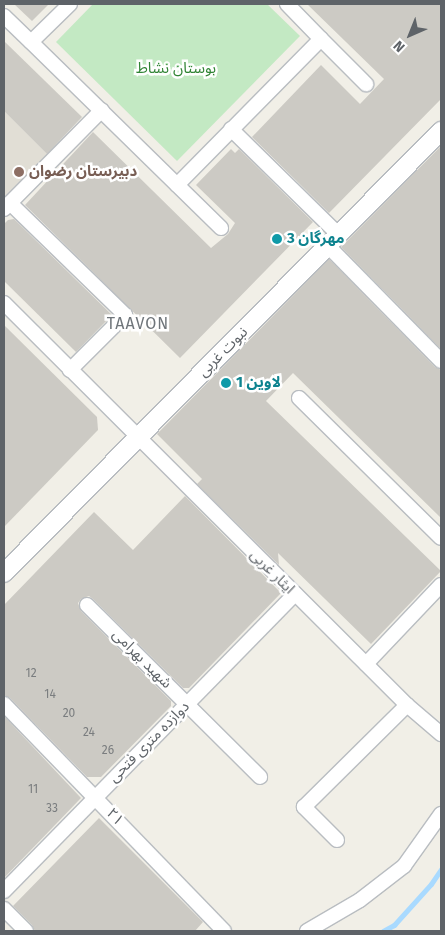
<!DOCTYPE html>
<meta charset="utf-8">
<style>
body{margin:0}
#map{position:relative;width:445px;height:935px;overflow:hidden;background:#f1efe7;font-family:"Fira Sans","Noto Sans Arabic",sans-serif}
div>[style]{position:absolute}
.education>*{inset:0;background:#e1ded5}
.green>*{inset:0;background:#c3e9c3}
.stream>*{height:5px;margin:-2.5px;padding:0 2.5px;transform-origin:2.5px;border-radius:2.5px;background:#a9daff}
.building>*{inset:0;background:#cccac4}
.roads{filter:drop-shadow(1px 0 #b9bdc1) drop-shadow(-1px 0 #b9bdc1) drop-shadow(0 1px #b9bdc1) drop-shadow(0 -1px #b9bdc1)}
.minor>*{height:14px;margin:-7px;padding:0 7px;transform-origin:7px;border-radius:7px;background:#fff}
.tertiary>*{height:18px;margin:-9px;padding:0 9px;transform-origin:9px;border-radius:9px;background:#fff}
.dots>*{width:14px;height:14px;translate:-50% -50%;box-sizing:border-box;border:2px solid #fff;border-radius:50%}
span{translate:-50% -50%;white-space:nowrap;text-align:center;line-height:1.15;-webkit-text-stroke:5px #fff;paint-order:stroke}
.number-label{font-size:12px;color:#7a7d7f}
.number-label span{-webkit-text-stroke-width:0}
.park-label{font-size:15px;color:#308434}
.education-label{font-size:15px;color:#785e54;font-weight:700}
.left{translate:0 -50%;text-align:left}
.culture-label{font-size:15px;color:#0d838f;font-weight:700}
.street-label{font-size:15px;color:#5e6368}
.neighbourhood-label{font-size:16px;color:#6f757a;letter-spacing:1px}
.frame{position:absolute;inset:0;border:5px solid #5e6368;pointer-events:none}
.north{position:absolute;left:385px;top:10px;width:50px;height:50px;-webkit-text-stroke:4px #fff;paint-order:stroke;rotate:224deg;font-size:14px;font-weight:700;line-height:20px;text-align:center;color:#5e6368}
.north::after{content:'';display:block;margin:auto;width:18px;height:22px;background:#5e6368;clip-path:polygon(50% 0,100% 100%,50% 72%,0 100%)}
</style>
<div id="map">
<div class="education">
<div style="clip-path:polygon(4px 111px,50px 157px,4px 204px)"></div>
</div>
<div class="green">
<div style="clip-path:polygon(93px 4px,267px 4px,300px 36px,177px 161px,56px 42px)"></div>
</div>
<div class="stream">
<div style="left:383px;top:931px;width:13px;rotate:-29deg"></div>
<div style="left:394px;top:925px;width:55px;rotate:-47.9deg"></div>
<div style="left:431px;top:884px;width:18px;rotate:-56deg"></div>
</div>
<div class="building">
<div style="clip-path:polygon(14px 4px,49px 4px,32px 21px)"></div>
<div style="clip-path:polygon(307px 4px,441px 4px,441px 99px,329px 213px,252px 137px,321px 65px,360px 104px,384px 79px)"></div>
<div style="clip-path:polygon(4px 41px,82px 117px,47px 154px,4px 111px)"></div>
<div style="clip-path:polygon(93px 132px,211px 248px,228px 234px,235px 223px,196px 185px,231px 149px,235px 153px,239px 149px,313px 222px,180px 358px,25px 205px)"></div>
<div style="clip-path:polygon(441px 146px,441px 349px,341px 247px)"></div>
<div style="clip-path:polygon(14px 219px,112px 315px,76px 352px,4px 281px,4px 224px,8px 220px)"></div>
<div style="clip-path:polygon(329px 259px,435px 367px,441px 370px,441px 518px,293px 373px,266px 401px,441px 571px,371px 644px,278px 553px,279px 565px,197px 484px,202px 479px,157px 434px)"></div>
<div style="clip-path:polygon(4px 325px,97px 417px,98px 430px,4px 527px)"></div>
<div style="clip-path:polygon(185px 496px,281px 593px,189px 688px,183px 688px,93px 599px,89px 596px,81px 599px,78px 603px,81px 611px,171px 701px,171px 706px,101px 777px,87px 777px,10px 698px,4px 695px,4px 605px,94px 512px,133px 550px)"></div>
<div style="clip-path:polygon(4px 716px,81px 798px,4px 878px)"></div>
<div style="clip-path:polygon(99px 818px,203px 922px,195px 931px,35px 931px,32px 925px,13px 906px)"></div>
</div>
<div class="roads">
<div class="minor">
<div style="left:70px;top:4px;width:54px;rotate:135.7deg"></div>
<div style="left:31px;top:42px;width:266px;rotate:44.4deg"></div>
<div style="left:4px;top:16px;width:37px;rotate:44deg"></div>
<div style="left:321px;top:39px;width:64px;rotate:45deg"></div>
<div style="left:231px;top:129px;width:151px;rotate:44.5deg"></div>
<div style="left:177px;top:185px;width:205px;rotate:-45.4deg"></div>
<div style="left:321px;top:39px;width:49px;rotate:-134.2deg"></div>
<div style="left:10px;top:203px;width:161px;rotate:44.2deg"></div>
<div style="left:125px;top:315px;width:78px;rotate:135deg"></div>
<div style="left:4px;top:209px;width:139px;rotate:-45.3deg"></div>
<div style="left:328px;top:246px;width:161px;rotate:45.5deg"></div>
<div style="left:4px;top:303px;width:569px;rotate:44.93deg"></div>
<div style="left:407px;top:705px;width:45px;rotate:40.5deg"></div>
<div style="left:299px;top:398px;width:199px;rotate:44.6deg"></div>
<div style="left:87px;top:605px;width:244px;rotate:44.8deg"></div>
<div style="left:366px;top:664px;width:109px;rotate:-46.5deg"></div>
<div style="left:4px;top:704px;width:316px;rotate:45.9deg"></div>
<div style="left:337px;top:840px;width:47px;rotate:-135deg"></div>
<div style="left:304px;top:807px;width:145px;rotate:-44.7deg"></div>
<div style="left:4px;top:891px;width:416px;rotate:-45.6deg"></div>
<div style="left:4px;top:909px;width:31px;rotate:45deg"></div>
<div style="left:307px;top:931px;width:61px;rotate:-30.3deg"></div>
<div style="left:360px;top:900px;width:56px;rotate:-37.7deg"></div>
<div style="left:404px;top:866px;width:64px;rotate:-54.6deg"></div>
</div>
<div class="tertiary">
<div style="left:4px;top:573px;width:622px;rotate:-45.33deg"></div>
</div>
</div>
<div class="dots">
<div style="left:19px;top:172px;background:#8d6e63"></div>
<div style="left:277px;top:239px;background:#0f9aa8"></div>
<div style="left:226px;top:383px;background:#0f9aa8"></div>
</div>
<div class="number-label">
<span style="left:31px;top:674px">12</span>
<span style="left:50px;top:695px">14</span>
<span style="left:69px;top:714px">20</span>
<span style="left:89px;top:733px">24</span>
<span style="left:108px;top:751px">26</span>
<span style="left:33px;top:790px">11</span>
<span style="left:52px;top:809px">33</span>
</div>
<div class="park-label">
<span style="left:176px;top:69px">بوستان نشاط</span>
</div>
<div class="education-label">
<span class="left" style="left:29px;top:172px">دبیرستان رضوان</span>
</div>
<div class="culture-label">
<span class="left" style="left:287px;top:239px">مهرگان 3</span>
<span class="left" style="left:236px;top:383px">لاوین 1</span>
</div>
<div class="street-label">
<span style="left:223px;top:352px;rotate:-45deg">نبوت غربی</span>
<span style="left:272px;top:572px;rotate:45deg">ایثار غربی</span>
<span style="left:142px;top:659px;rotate:45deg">شهید بهرامی</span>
<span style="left:149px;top:742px;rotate:-45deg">دوازده متری فتحی</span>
<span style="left:115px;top:817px;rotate:46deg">۲۱</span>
</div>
<div class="neighbourhood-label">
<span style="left:138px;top:324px">TAAVON</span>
</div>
<div class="frame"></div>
<div class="north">N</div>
</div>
